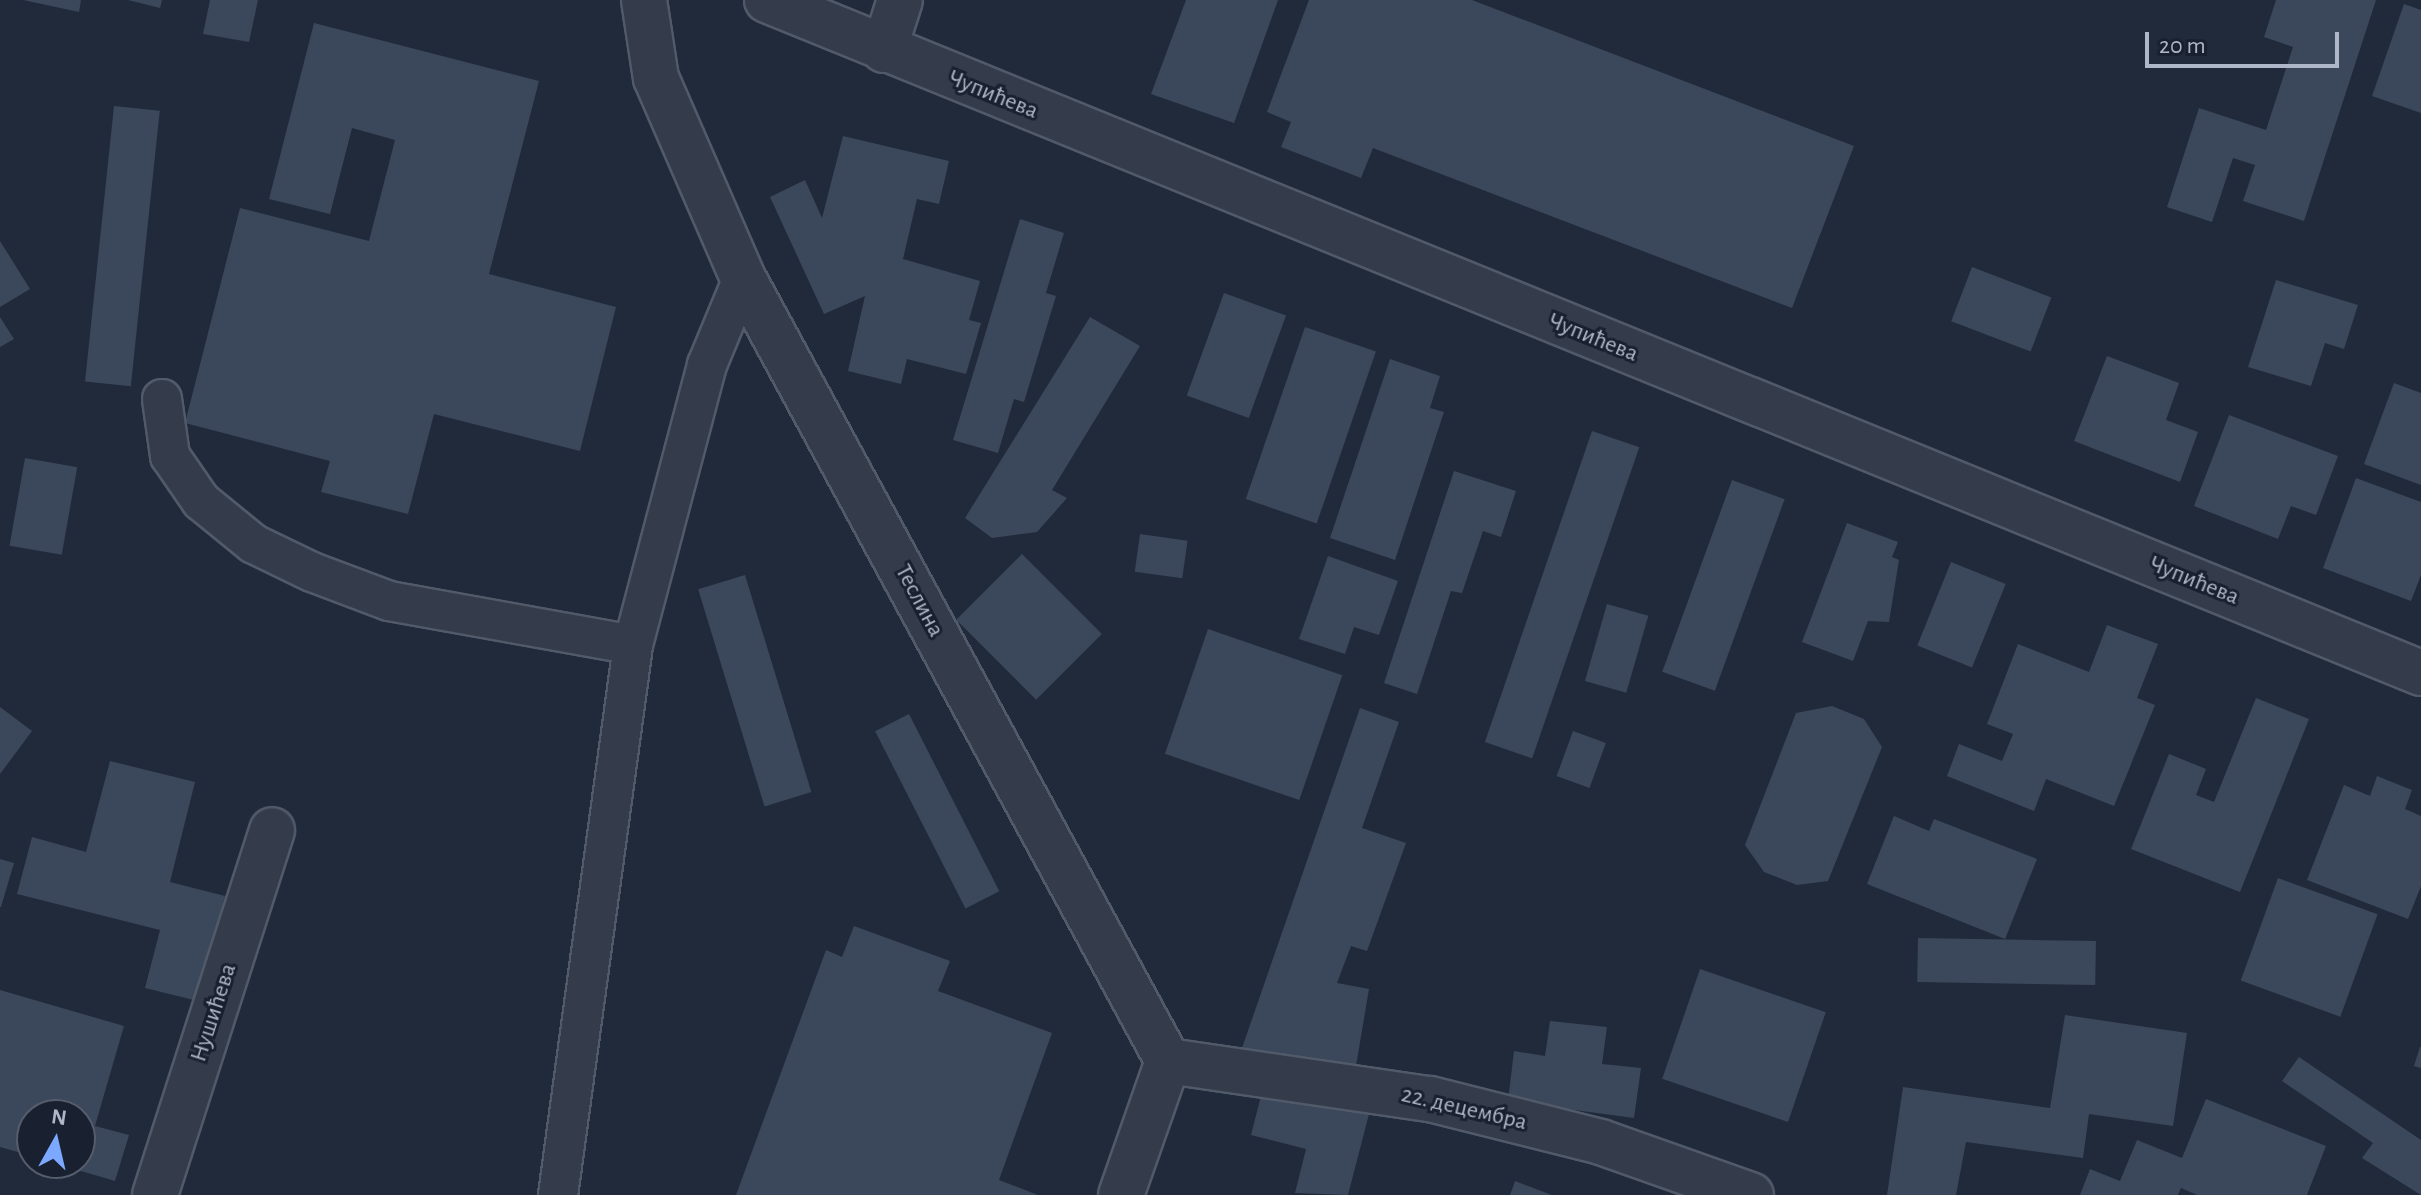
<!DOCTYPE html>
<meta charset="utf-8">
<style>
body{margin:0}
#map{position:relative;width:2421px;height:1195px;overflow:hidden;background:#202a3b;font-family:"Alegreya Sans",sans-serif}
div>[style]{position:absolute}
.building>*{inset:0;background:#3b485b;transform-origin:0 0}
.roads{filter:drop-shadow(2px 0 #515a69) drop-shadow(-2px 0 #515a69) drop-shadow(0 2px #515a69) drop-shadow(0 -2px #515a69)}
.service>*{height:38px;margin:-19px;padding:0 19px;transform-origin:19px;border-radius:19px;background:#343c4b}
.minor>*{height:44px;margin:-22px;padding:0 22px;transform-origin:22px;border-radius:22px;background:#343c4b}
.tertiary>*{height:44px;margin:-22px;padding:0 22px;transform-origin:22px;border-radius:22px;background:#343c4b}
span{translate:-50% -50%;white-space:nowrap;text-align:center;line-height:1.15;-webkit-text-stroke:6px #192130;paint-order:stroke}
.street-label{font-size:24px;color:#aeb7c7}
.north{position:absolute;left:16px;top:1099px;width:80px;height:80px;box-sizing:border-box;background:#192130;border:2px solid #555d6c;border-radius:50%;rotate:8deg;font-size:22px;font-weight:700;line-height:32px;text-align:center;color:#aeb7c7}
.north::after{content:'';display:block;margin:auto;width:28px;height:36px;background:#7ca8ff;clip-path:polygon(50% 0,100% 100%,50% 72%,0 100%)}
.scale{position:absolute;left:2145px;top:32px;width:194px;height:36px;box-sizing:border-box;border:4px solid #aeb7c7;border-top:0;padding-left:10px;font-size:24px;line-height:28px;white-space:nowrap;color:#aeb7c7;-webkit-text-stroke:6px #192130;paint-order:stroke}
</style>
<div id="map">
<div class="building">
<div style="clip-path:polygon(23px 0,81px 0,79px 12px)"></div>
<div style="clip-path:polygon(128px 0,162px 0,160px 8px)"></div>
<div style="clip-path:polygon(210px 0,258px 0,249px 42px,203px 34px)"></div>
<div style="clip-path:polygon(1186px 0,1278px 0,1234px 123px,1151px 94px)"></div>
<div style="clip-path:polygon(1309px 0,1472px 0,1854px 146px,1792px 308px,1373px 148px,1361px 178px,1281px 147px,1291px 122px,1267px 112px)"></div>
<div style="clip-path:polygon(2276px 0,2376px 0,2304px 221px,2243px 201px,2255px 165px,2233px 158px,2212px 222px,2167px 207px,2199px 108px,2266px 130px,2293px 47px,2264px 37px)"></div>
<div style="clip-path:polygon(2404px 4px,2421px 10px,2421px 113px,2372px 96px)"></div>
<div style="clip-path:polygon(314px 23px,539px 81px,489px 274px,616px 307px,580px 451px,434px 414px,408px 514px,321px 492px,330px 461px,185px 423px,240px 208px,369px 241px,395px 140px,352px 128px,330px 214px,269px 199px)"></div>
<div style="left:114px;top:106px;width:46px;height:277px;rotate:6deg"></div>
<div style="clip-path:polygon(843px 136px,949px 161px,939px 204px,917px 199px,903px 259px,980px 281px,969px 320px,981px 323px,966px 374px,907px 359px,901px 384px,848px 371px,865px 296px,824px 314px,770px 197px,805px 180px,822px 218px)"></div>
<div style="clip-path:polygon(1020px 219px,1064px 233px,1046px 293px,1056px 296px,1024px 402px,1014px 399px,998px 453px,953px 440px)"></div>
<div style="clip-path:polygon(0 241px,30px 289px,0 307px)"></div>
<div style="left:1972px;top:267px;width:85px;height:58px;rotate:21deg"></div>
<div style="clip-path:polygon(2276px 280px,2358px 305px,2344px 349px,2325px 343px,2311px 386px,2248px 367px)"></div>
<div style="left:1224px;top:293px;width:66px;height:109px;rotate:20deg"></div>
<div style="clip-path:polygon(0 317px,14px 339px,0 347px)"></div>
<div style="clip-path:polygon(1090px 317px,1140px 346px,1052px 490px,1067px 498px,1037px 532px,992px 538px,965px 518px)"></div>
<div style="left:1305px;top:327px;width:75px;height:182px;rotate:19deg"></div>
<div style="clip-path:polygon(2107px 356px,2179px 383px,2166px 420px,2198px 432px,2180px 482px,2074px 441px)"></div>
<div style="clip-path:polygon(1390px 359px,1440px 376px,1430px 408px,1444px 412px,1395px 560px,1330px 538px)"></div>
<div style="clip-path:polygon(2394px 383px,2421px 393px,2421px 485px,2364px 464px)"></div>
<div style="clip-path:polygon(2229px 415px,2338px 456px,2316px 515px,2291px 506px,2278px 539px,2194px 506px)"></div>
<div style="left:1592px;top:431px;width:50px;height:329px;rotate:19deg"></div>
<div style="left:25px;top:458px;width:53px;height:89px;rotate:10deg"></div>
<div style="clip-path:polygon(1454px 471px,1516px 491px,1501px 537px,1483px 531px,1462px 593px,1451px 591px,1417px 694px,1384px 683px)"></div>
<div style="clip-path:polygon(2356px 478px,2421px 502px,2421px 575px,2411px 601px,2323px 568px)"></div>
<div style="left:1732px;top:480px;width:56px;height:204px;rotate:20deg"></div>
<div style="clip-path:polygon(1847px 523px,1898px 542px,1892px 557px,1899px 560px,1889px 622px,1868px 621px,1853px 661px,1802px 642px)"></div>
<div style="left:1140px;top:534px;width:48px;height:38px;rotate:8deg"></div>
<div style="left:1022px;top:554px;width:113px;height:93px;rotate:45deg"></div>
<div style="clip-path:polygon(1328px 556px,1398px 581px,1379px 635px,1354px 627px,1345px 654px,1299px 639px)"></div>
<div style="left:1951px;top:562px;width:59px;height:90px;rotate:22deg"></div>
<div style="left:745px;top:575px;width:227px;height:49px;rotate:73deg"></div>
<div style="left:1607px;top:604px;width:43px;height:80px;rotate:16deg"></div>
<div style="clip-path:polygon(2107px 625px,2158px 644px,2137px 698px,2155px 705px,2114px 806px,2046px 779px,2034px 811px,1947px 776px,1959px 744px,2002px 761px,2013px 734px,1987px 724px,2018px 644px,2089px 672px)"></div>
<div style="left:1208px;top:629px;width:142px;height:132px;rotate:19deg"></div>
<div style="clip-path:polygon(2256px 698px,2309px 719px,2240px 892px,2131px 849px,2169px 754px,2206px 769px,2196px 795px,2214px 802px)"></div>
<div style="clip-path:polygon(1832px 706px,1864px 719px,1882px 747px,1828px 881px,1797px 885px,1764px 872px,1745px 845px,1796px 713px)"></div>
<div style="clip-path:polygon(0 707px,32px 731px,0 774px)"></div>
<div style="clip-path:polygon(1360px 708px,1399px 722px,1362px 828px,1406px 843px,1367px 951px,1351px 946px,1337px 983px,1369px 989px,1356px 1066px,1242px 1048px)"></div>
<div style="left:909px;top:714px;width:199px;height:38px;rotate:63deg"></div>
<div style="left:1573px;top:731px;width:35px;height:48px;rotate:20deg"></div>
<div style="clip-path:polygon(110px 761px,195px 782px,170px 882px,225px 896px,198px 1001px,145px 988px,160px 930px,17px 894px,32px 837px,86px 852px)"></div>
<div style="clip-path:polygon(2377px 776px,2412px 790px,2405px 809px,2421px 816px,2421px 886px,2408px 919px,2307px 880px,2344px 785px,2370px 796px)"></div>
<div style="clip-path:polygon(1894px 816px,1929px 831px,1934px 819px,2037px 859px,2005px 939px,1867px 884px)"></div>
<div style="clip-path:polygon(0 859px,14px 863px,1px 907px,0 907px)"></div>
<div style="left:2278px;top:878px;width:106px;height:109px;rotate:20deg"></div>
<div style="clip-path:polygon(854px 926px,950px 961px,938px 991px,1052px 1033px,999px 1180px,1038px 1195px,736px 1195px,826px 950px,842px 957px)"></div>
<div style="left:1918px;top:938px;width:178px;height:44px;rotate:1deg"></div>
<div style="left:1700px;top:969px;width:133px;height:116px;rotate:19deg"></div>
<div style="clip-path:polygon(0 990px,124px 1026px,95px 1126px,129px 1135px,115px 1181px,57px 1164px,80px 1163px,80px 1115px,32px 1115px,32px 1156px,0 1147px)"></div>
<div style="clip-path:polygon(2065px 1015px,2187px 1033px,2173px 1126px,2089px 1114px,2083px 1158px,1966px 1142px,1956px 1195px,1887px 1195px,1903px 1087px,2050px 1108px)"></div>
<div style="clip-path:polygon(1550px 1021px,1607px 1027px,1602px 1064px,1641px 1068px,1634px 1118px,1508px 1101px,1514px 1051px,1545px 1056px)"></div>
<div style="clip-path:polygon(2420px 1047px,2421px 1047px,2421px 1068px,2414px 1066px)"></div>
<div style="clip-path:polygon(2299px 1057px,2421px 1140px,2421px 1195px,2362px 1158px,2373px 1143px,2282px 1081px)"></div>
<div style="clip-path:polygon(1263px 1088px,1369px 1114px,1348px 1195px,1295px 1193px,1306px 1149px,1251px 1135px)"></div>
<div style="clip-path:polygon(2206px 1099px,2326px 1146px,2307px 1195px,2197px 1195px,2181px 1188px,2178px 1195px,2080px 1195px,2090px 1169px,2120px 1181px,2137px 1140px,2182px 1158px)"></div>
<div style="clip-path:polygon(1515px 1181px,1552px 1195px,1510px 1195px)"></div>
</div>
<div class="roads">
<div class="service">
<div style="left:162px;top:399px;width:58px;rotate:82deg"></div>
<div style="left:170px;top:456px;width:55px;rotate:55.4deg"></div>
<div style="left:201px;top:501px;width:68px;rotate:39.1deg"></div>
<div style="left:254px;top:544px;width:64px;rotate:25.8deg"></div>
<div style="left:312px;top:572px;width:82px;rotate:20.6deg"></div>
<div style="left:389px;top:601px;width:248px;rotate:10.2deg"></div>
<div style="left:558px;top:1195px;width:555px;rotate:-82.23deg"></div>
<div style="left:633px;top:645px;width:290px;rotate:-75.2deg"></div>
<div style="left:707px;top:365px;width:94px;rotate:-67.5deg"></div>
</div>
<div class="minor">
<div style="left:644px;top:0;width:79px;rotate:81.3deg"></div>
<div style="left:656px;top:78px;width:218px;rotate:66.5deg"></div>
<div style="left:743px;top:278px;width:891px;rotate:61.51deg"></div>
<div style="left:1168px;top:1061px;width:142px;rotate:109.3deg"></div>
<div style="left:884px;top:50px;width:52px;rotate:-72.3deg"></div>
<div style="left:1168px;top:1061px;width:265px;rotate:8.3deg"></div>
<div style="left:1430px;top:1099px;width:176px;rotate:14.1deg"></div>
<div style="left:1601px;top:1142px;width:159px;rotate:19.5deg"></div>
<div style="left:155px;top:1195px;width:383px;rotate:-72.2deg"></div>
</div>
<div class="tertiary">
<div style="left:767px;top:0;width:1786px;rotate:22.14deg"></div>
</div>
</div>
<div class="street-label">
<span style="left:993px;top:95px;rotate:22deg">Чупићева</span>
<span style="left:1593px;top:338px;rotate:22deg">Чупићева</span>
<span style="left:2194px;top:581px;rotate:22deg">Чупићева</span>
<span style="left:919px;top:601px;rotate:62deg">Теслина</span>
<span style="left:214px;top:1013px;rotate:-72deg">Нушићева</span>
<span style="left:1464px;top:1109px;rotate:13deg">22. децембра</span>
</div>
<div class="north">N</div>
<div class="scale">20 m</div>
</div>
